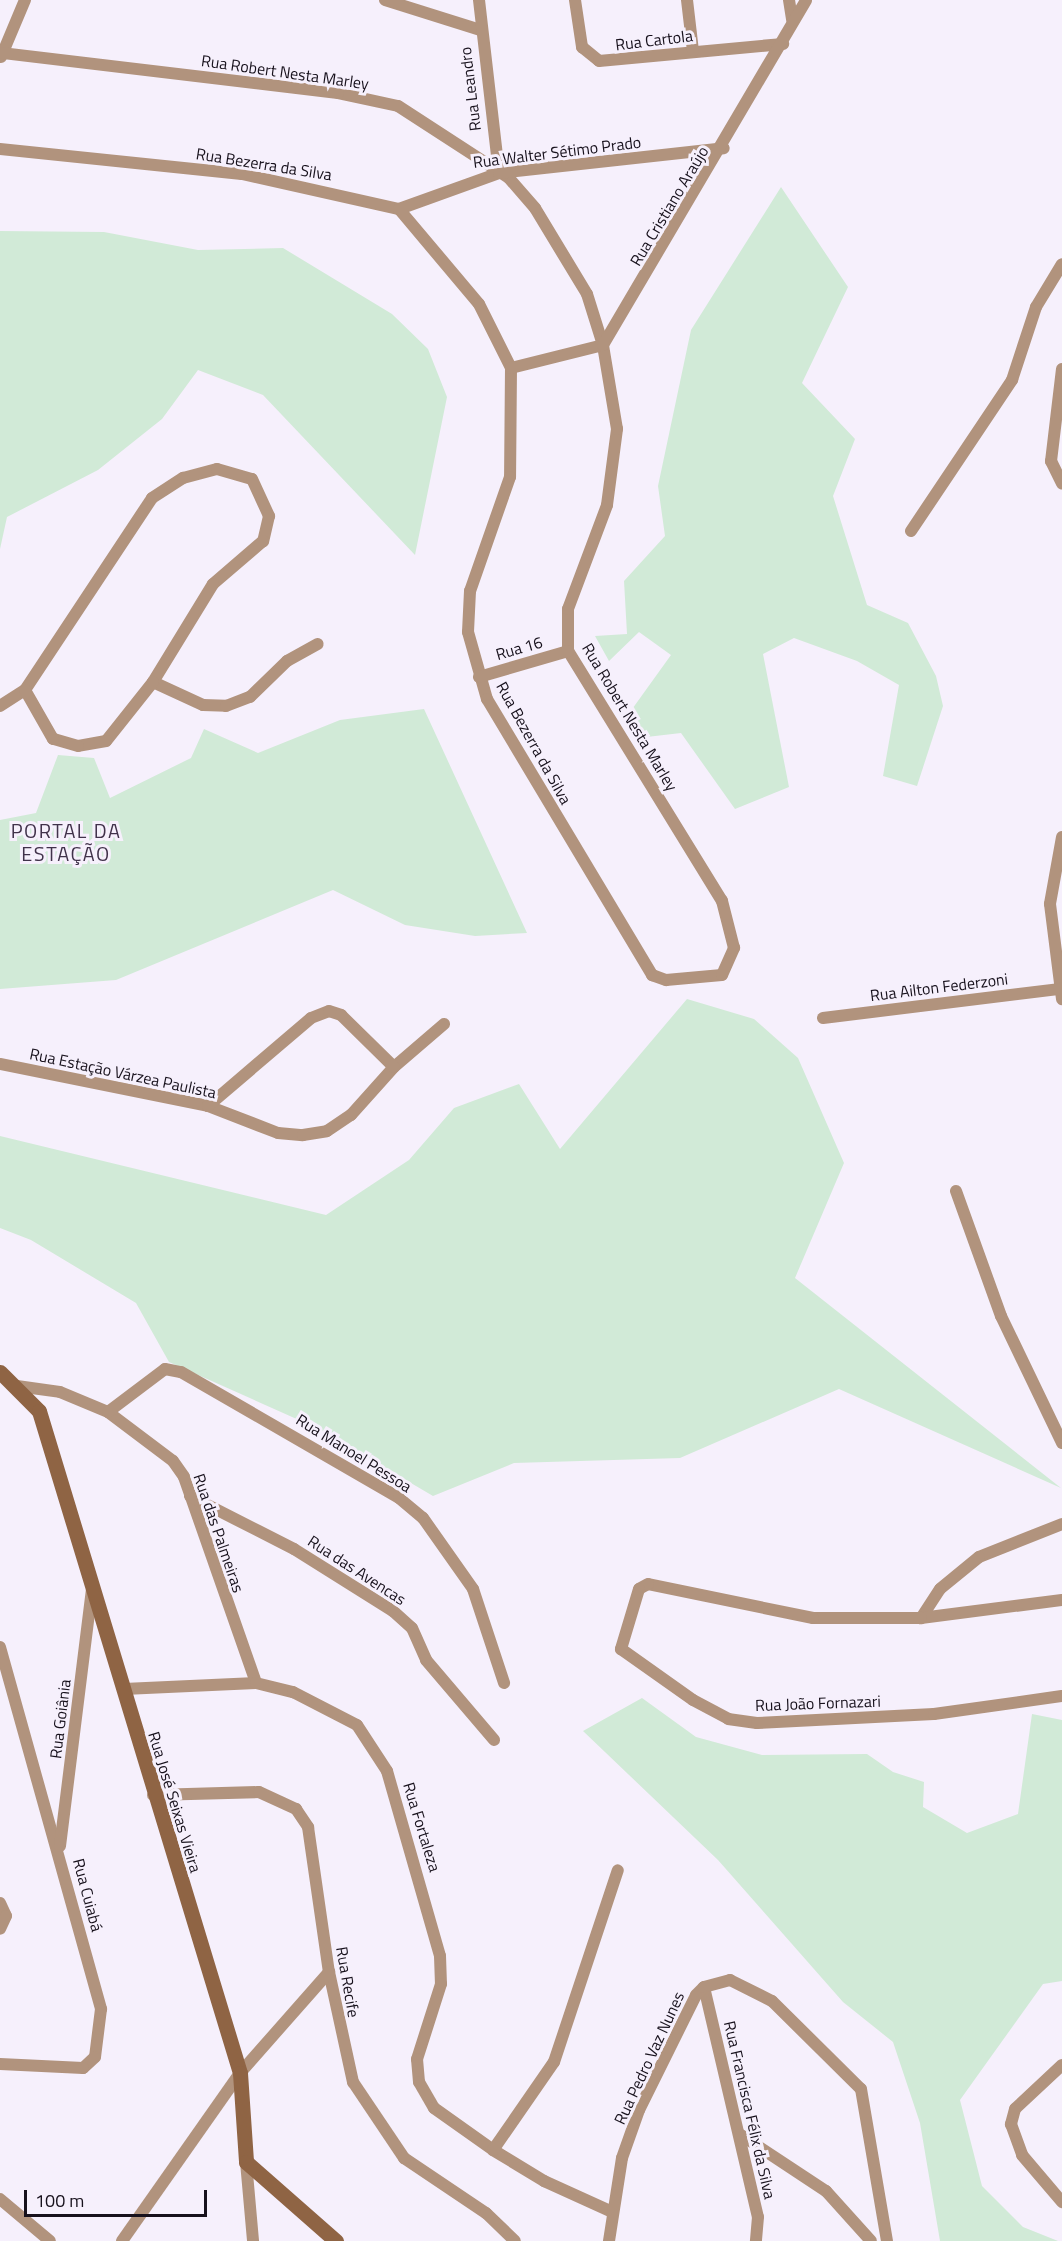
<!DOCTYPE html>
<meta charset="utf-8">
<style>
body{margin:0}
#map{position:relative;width:1062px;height:2241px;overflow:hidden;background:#f6f0fc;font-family:"Titillium Web",sans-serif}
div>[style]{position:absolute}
.green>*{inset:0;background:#d1ead7}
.street>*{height:12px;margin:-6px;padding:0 6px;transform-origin:6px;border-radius:6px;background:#b1937d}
.secondary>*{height:15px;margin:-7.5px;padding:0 7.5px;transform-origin:7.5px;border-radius:7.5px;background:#8f6444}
span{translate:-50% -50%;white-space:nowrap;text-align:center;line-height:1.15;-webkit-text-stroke:6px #f6f0fc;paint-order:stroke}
.street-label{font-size:16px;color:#17111c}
.quarter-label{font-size:20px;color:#40324a;letter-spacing:1.5px}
.scale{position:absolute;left:24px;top:2190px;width:183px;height:27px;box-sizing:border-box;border:3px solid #17111c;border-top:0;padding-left:8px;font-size:18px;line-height:21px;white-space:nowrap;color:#17111c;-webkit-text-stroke:4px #f6f0fc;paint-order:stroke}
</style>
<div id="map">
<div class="green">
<div style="clip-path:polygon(781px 187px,848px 287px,802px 383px,855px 439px,833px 496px,867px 605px,908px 623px,936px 676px,943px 706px,917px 786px,883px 776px,899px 685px,857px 661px,794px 638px,763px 654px,789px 787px,735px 809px,681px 733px,638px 738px,630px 712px,671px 655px,639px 632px,609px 661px,595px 636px,627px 634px,624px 581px,665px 536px,658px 486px,691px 330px)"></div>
<div style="clip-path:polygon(0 231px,104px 232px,198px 250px,283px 248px,392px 314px,428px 349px,447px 397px,415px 555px,263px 395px,198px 370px,162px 419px,98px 470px,7px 517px,0 549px)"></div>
<div style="clip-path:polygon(424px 709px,527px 933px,475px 936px,405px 925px,333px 890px,116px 980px,0 989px,0 820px,36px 813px,58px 755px,94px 758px,110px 798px,191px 758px,204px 729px,258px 753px,340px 720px)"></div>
<div style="clip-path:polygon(687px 999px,754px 1019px,798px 1058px,844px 1163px,795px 1278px,1061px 1488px,839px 1389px,680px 1458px,514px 1463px,433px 1496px,319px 1429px,169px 1362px,136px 1303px,31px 1240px,0 1228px,0 1136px,326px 1215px,409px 1160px,454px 1108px,519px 1084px,560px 1149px)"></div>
<div style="clip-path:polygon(642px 1698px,696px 1737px,762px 1755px,867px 1754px,893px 1772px,924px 1782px,923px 1807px,967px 1833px,1018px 1814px,1032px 1714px,1062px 1720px,1062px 1981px,1043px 1984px,960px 2100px,982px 2186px,1023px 2227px,1058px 2241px,940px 2241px,920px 2123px,893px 2042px,843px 2002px,718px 1860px,583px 1731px)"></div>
</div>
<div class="street">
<div style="left:385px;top:0;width:100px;rotate:17.5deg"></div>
<div style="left:479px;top:0;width:174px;rotate:83.4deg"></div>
<div style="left:575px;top:0;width:48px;rotate:81.5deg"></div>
<div style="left:582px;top:47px;width:22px;rotate:39deg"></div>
<div style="left:599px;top:61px;width:185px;rotate:-5.3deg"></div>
<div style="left:687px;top:0;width:51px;rotate:83.3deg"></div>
<div style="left:789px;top:0;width:20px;rotate:81deg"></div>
<div style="left:1px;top:57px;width:62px;rotate:-67.2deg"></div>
<div style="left:0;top:149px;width:243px;rotate:5.9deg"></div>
<div style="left:242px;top:174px;width:161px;rotate:12.6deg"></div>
<div style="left:399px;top:209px;width:124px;rotate:49.9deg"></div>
<div style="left:479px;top:304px;width:72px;rotate:63.4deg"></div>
<div style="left:511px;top:368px;width:109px;rotate:90.5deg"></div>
<div style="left:510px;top:477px;width:121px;rotate:109.3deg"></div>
<div style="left:470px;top:591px;width:41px;rotate:92.8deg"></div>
<div style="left:468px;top:632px;width:70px;rotate:74.2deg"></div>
<div style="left:487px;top:699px;width:322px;rotate:59.1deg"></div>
<div style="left:652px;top:975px;width:15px;rotate:20deg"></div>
<div style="left:666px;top:980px;width:56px;rotate:-5.1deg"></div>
<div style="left:722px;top:975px;width:30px;rotate:-66deg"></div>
<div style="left:734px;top:948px;width:49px;rotate:-104.3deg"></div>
<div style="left:722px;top:901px;width:294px;rotate:-121.6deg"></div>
<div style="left:568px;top:651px;width:42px;rotate:-90deg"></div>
<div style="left:568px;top:609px;width:111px;rotate:-69.4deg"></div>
<div style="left:607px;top:505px;width:77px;rotate:-82.5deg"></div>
<div style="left:617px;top:429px;width:85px;rotate:-99.5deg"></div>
<div style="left:603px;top:345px;width:53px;rotate:-107.4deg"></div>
<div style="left:587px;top:294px;width:100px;rotate:-121.2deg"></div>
<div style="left:535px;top:208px;width:40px;rotate:-131deg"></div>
<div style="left:509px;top:178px;width:132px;rotate:-147deg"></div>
<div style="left:398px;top:106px;width:61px;rotate:-167.8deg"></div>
<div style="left:338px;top:93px;width:337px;rotate:-173.2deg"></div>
<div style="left:399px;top:209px;width:106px;rotate:-19.8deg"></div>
<div style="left:499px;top:173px;width:226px;rotate:-6.3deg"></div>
<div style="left:511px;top:368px;width:95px;rotate:-14deg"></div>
<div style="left:603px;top:345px;width:400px;rotate:-59.5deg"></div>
<div style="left:1062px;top:369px;width:93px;rotate:96.8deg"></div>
<div style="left:1051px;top:461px;width:25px;rotate:64deg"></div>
<div style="left:911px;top:531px;width:182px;rotate:-56.2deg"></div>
<div style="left:1012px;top:380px;width:77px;rotate:-71.8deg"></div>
<div style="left:1036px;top:307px;width:50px;rotate:-58.8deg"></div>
<div style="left:479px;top:677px;width:93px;rotate:-16.3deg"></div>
<div style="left:153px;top:682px;width:55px;rotate:24.7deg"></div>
<div style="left:203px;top:705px;width:23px;rotate:2deg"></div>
<div style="left:226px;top:706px;width:26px;rotate:-21deg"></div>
<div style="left:250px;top:697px;width:52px;rotate:-44.2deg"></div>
<div style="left:287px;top:661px;width:35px;rotate:-29deg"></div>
<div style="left:0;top:706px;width:30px;rotate:-33deg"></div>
<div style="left:25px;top:690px;width:230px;rotate:-56.5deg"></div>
<div style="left:152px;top:498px;width:37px;rotate:-33deg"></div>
<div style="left:183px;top:478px;width:35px;rotate:-15deg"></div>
<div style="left:217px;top:469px;width:36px;rotate:16deg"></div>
<div style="left:252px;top:479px;width:41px;rotate:65.3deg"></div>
<div style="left:269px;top:516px;width:26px;rotate:103deg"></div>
<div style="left:263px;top:541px;width:66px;rotate:139.3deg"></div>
<div style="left:213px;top:584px;width:115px;rotate:121.5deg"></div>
<div style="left:153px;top:682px;width:75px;rotate:128.5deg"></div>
<div style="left:106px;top:741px;width:28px;rotate:170deg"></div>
<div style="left:78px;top:746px;width:26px;rotate:-164deg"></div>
<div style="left:53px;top:739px;width:56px;rotate:-119.7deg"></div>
<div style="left:1062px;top:837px;width:68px;rotate:100.2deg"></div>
<div style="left:1050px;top:904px;width:96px;rotate:82.8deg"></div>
<div style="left:823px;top:1018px;width:239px;rotate:-7deg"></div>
<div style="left:0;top:1064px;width:212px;rotate:11.4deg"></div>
<div style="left:208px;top:1106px;width:75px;rotate:21.1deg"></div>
<div style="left:278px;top:1133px;width:25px;rotate:5deg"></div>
<div style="left:303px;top:1135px;width:24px;rotate:-9deg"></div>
<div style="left:327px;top:1131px;width:29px;rotate:-34deg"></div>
<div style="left:351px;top:1115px;width:64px;rotate:-48.1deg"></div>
<div style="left:394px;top:1067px;width:66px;rotate:-40.7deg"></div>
<div style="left:208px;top:1106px;width:135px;rotate:-40.5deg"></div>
<div style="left:311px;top:1018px;width:19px;rotate:-21deg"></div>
<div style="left:329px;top:1011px;width:13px;rotate:18deg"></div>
<div style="left:341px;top:1015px;width:74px;rotate:44.5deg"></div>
<div style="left:956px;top:1191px;width:133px;rotate:70.2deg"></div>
<div style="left:1001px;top:1316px;width:141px;rotate:64.3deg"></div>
<div style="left:17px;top:1386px;width:43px;rotate:7.9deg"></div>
<div style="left:60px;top:1392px;width:52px;rotate:22.6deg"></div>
<div style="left:108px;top:1412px;width:81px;rotate:37deg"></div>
<div style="left:173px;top:1461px;width:19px;rotate:55deg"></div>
<div style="left:184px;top:1477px;width:218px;rotate:70.7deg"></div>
<div style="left:108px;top:1412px;width:71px;rotate:-37deg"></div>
<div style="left:165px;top:1369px;width:16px;rotate:11deg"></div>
<div style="left:181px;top:1372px;width:252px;rotate:30deg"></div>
<div style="left:399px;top:1498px;width:31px;rotate:40deg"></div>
<div style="left:423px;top:1518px;width:87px;rotate:54.8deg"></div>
<div style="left:473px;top:1589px;width:99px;rotate:71.7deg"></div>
<div style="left:190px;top:1496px;width:117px;rotate:27deg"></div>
<div style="left:294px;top:1549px;width:117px;rotate:32.1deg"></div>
<div style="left:393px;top:1611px;width:25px;rotate:42deg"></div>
<div style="left:412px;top:1628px;width:35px;rotate:66deg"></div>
<div style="left:426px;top:1660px;width:105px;rotate:49.6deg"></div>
<div style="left:1062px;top:1524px;width:89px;rotate:158.3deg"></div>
<div style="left:979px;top:1557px;width:50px;rotate:140.6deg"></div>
<div style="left:940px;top:1589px;width:35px;rotate:123deg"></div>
<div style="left:921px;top:1618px;width:142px;rotate:-7.3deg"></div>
<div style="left:921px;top:1618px;width:108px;rotate:180deg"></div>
<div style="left:813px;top:1618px;width:168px;rotate:-168.4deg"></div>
<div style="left:648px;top:1584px;width:10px;rotate:151deg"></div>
<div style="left:639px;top:1589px;width:63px;rotate:106.7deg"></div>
<div style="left:621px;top:1649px;width:88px;rotate:35.3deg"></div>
<div style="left:693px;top:1700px;width:40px;rotate:28deg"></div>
<div style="left:728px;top:1719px;width:29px;rotate:8deg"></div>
<div style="left:757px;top:1723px;width:177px;rotate:-2.9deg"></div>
<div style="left:934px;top:1714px;width:129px;rotate:-8deg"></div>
<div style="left:0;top:1647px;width:376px;rotate:74.4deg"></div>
<div style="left:101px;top:2009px;width:48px;rotate:97.1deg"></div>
<div style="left:95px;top:2057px;width:16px;rotate:137deg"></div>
<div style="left:83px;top:2068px;width:83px;rotate:-177.2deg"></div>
<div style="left:124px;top:1689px;width:132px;rotate:-2.6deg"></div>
<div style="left:256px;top:1683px;width:38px;rotate:14deg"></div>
<div style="left:293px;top:1692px;width:72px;rotate:27.3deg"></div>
<div style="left:357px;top:1725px;width:55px;rotate:56.9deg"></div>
<div style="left:387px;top:1771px;width:192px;rotate:74deg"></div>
<div style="left:440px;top:1956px;width:28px;rotate:88deg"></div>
<div style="left:441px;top:1984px;width:79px;rotate:107.7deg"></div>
<div style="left:417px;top:2059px;width:23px;rotate:85deg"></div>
<div style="left:419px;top:2082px;width:30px;rotate:60deg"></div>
<div style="left:434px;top:2108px;width:72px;rotate:35.4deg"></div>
<div style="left:493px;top:2150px;width:60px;rotate:31.3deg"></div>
<div style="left:544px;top:2181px;width:72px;rotate:24.4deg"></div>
<div style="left:153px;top:1795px;width:106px;rotate:-1.6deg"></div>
<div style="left:259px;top:1792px;width:41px;rotate:24.7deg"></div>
<div style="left:296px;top:1809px;width:22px;rotate:56deg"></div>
<div style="left:308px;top:1827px;width:147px;rotate:81.8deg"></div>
<div style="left:329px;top:1972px;width:113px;rotate:77.7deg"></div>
<div style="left:353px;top:2082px;width:92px;rotate:56.1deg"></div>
<div style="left:404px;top:2158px;width:99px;rotate:33.9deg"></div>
<div style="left:486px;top:2213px;width:40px;rotate:44deg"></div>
<div style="left:60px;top:1846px;width:258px;rotate:-82.9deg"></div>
<div style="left:0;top:1903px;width:14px;rotate:65deg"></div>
<div style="left:6px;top:1916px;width:14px;rotate:115deg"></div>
<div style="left:704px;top:1987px;width:236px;rotate:76.8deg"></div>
<div style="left:758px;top:2217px;width:24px;rotate:95deg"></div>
<div style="left:1062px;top:2065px;width:64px;rotate:136.9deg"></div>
<div style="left:1015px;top:2109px;width:16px;rotate:105deg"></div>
<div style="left:1011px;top:2124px;width:33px;rotate:70deg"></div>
<div style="left:1022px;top:2155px;width:62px;rotate:49.6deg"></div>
<div style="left:741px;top:2135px;width:102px;rotate:33.4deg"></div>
<div style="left:826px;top:2191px;width:67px;rotate:48deg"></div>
<div style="left:493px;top:2150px;width:107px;rotate:-55.3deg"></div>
<div style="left:554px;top:2062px;width:202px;rotate:-71.6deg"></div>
<div style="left:246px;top:2162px;width:79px;rotate:84.9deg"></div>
<div style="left:0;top:2199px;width:65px;rotate:40deg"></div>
<div style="left:122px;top:2241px;width:205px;rotate:-54.9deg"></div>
<div style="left:240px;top:2073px;width:135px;rotate:-48.6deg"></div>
<div style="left:609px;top:2241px;width:84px;rotate:-81.1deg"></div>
<div style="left:622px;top:2158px;width:51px;rotate:-70.5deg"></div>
<div style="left:639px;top:2110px;width:128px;rotate:-63.6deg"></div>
<div style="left:696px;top:1995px;width:11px;rotate:-45deg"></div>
<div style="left:704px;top:1987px;width:27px;rotate:-15deg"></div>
<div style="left:730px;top:1980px;width:47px;rotate:26.6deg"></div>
<div style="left:772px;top:2001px;width:125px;rotate:44.7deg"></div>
<div style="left:861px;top:2089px;width:154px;rotate:80.3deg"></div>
</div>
<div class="secondary">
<div style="left:0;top:1372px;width:55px;rotate:45deg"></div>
<div style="left:39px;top:1411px;width:692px;rotate:73.11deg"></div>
<div style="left:240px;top:2073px;width:89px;rotate:86.1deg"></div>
<div style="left:246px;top:2162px;width:120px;rotate:41.3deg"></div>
</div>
<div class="street-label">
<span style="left:654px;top:40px;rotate:-7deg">Rua Cartola</span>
<span style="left:285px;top:72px;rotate:8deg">Rua Robert Nesta Marley</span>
<span style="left:470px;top:89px;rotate:-97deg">Rua Leandro</span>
<span style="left:557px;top:152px;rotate:-7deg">Rua Walter Sétimo Prado</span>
<span style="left:264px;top:164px;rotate:9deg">Rua Bezerra da Silva</span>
<span style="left:669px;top:206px;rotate:-59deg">Rua Cristiano Araújo</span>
<span style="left:519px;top:648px;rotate:-16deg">Rua 16</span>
<span style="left:630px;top:717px;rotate:59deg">Rua Robert Nesta Marley</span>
<span style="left:534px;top:743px;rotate:61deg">Rua Bezerra da Silva</span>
<span style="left:939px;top:987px;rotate:-7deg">Rua Ailton Federzoni</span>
<span style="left:123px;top:1073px;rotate:12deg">Rua Estação Várzea Paulista</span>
<span style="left:354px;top:1453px;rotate:32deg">Rua Manoel Pessoa</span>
<span style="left:219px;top:1533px;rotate:71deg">Rua das Palmeiras</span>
<span style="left:357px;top:1570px;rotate:33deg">Rua das Avencas</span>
<span style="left:818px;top:1703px;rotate:-2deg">Rua João Fornazari</span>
<span style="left:60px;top:1719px;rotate:-83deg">Rua Goiânia</span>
<span style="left:175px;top:1802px;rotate:73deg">Rua José Seixas Vieira</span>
<span style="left:422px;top:1827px;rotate:73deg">Rua Fortaleza</span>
<span style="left:88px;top:1895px;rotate:75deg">Rua Cuiabá</span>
<span style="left:348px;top:1982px;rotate:80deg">Rua Recife</span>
<span style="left:649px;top:2058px;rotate:-65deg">Rua Pedro Vaz Nunes</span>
<span style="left:750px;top:2110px;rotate:77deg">Rua Francisca Félix da Silva</span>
</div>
<div class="quarter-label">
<span style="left:66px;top:842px">PORTAL DA<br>ESTAÇÃO</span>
</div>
<div class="scale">100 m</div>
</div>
